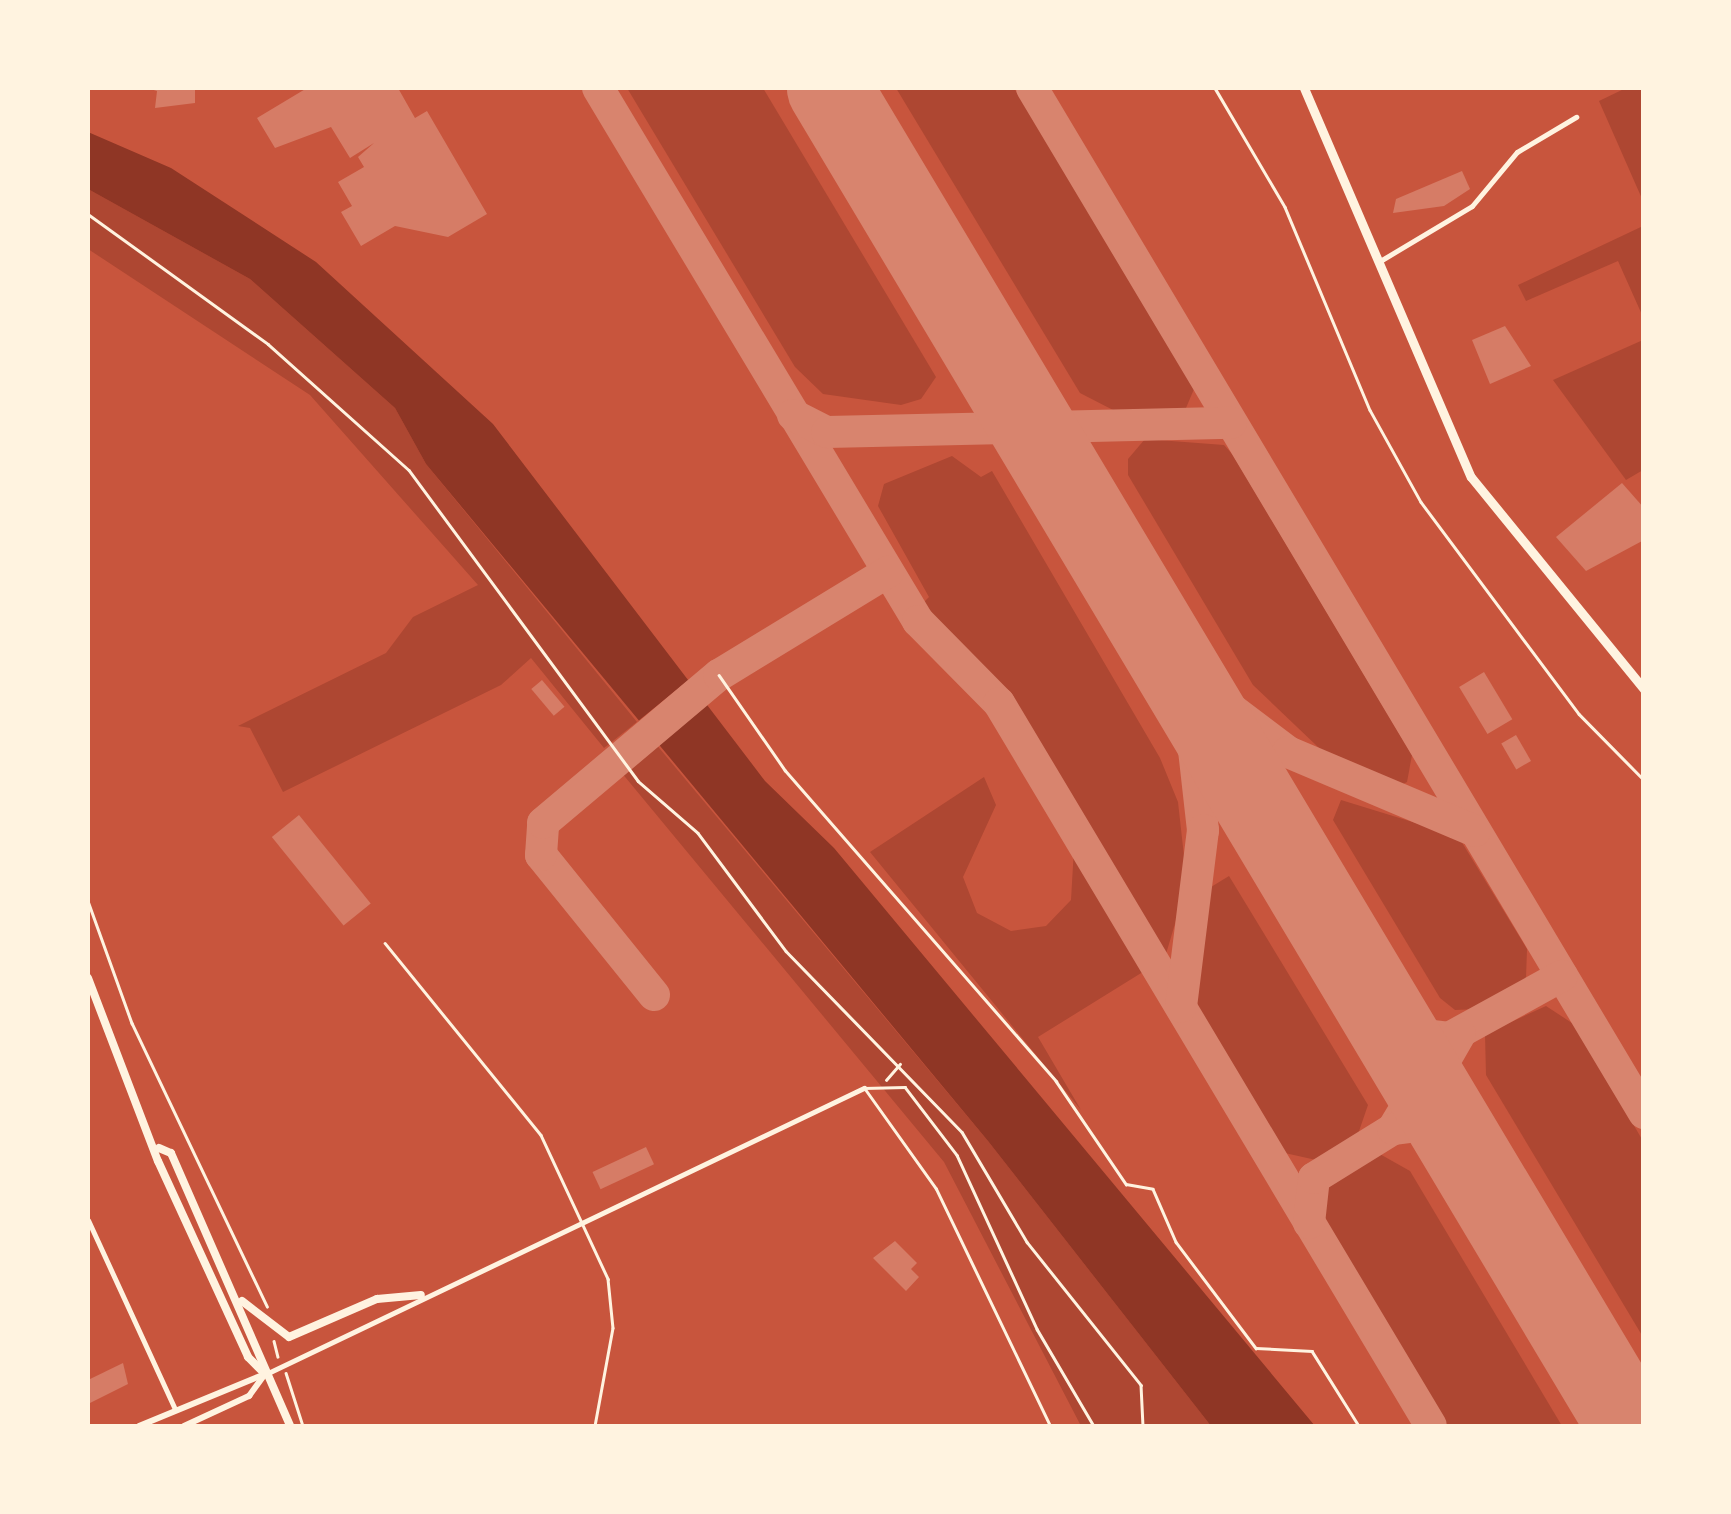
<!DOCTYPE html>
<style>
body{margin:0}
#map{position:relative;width:1731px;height:1514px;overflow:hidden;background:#c8553d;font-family:"Noto Sans",sans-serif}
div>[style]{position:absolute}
.green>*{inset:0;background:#ae4732}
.water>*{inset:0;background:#8f3625}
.pier>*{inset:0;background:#c8553d;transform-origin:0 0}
.taxiway>*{height:32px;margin:-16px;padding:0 16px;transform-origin:16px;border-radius:16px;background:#d8846e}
.runway>*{height:85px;margin:-42.5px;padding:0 42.5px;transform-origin:42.5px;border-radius:42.5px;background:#d8846e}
.building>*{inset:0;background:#d67c66;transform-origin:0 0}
.path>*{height:2.5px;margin:-1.25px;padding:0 1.25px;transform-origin:1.25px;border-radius:1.25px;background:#fff3e0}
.service>*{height:2.5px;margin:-1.25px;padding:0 1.25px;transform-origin:1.25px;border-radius:1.25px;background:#fff3e0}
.minor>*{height:5px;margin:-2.5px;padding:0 2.5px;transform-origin:2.5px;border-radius:2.5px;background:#fff3e0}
.tertiary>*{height:6px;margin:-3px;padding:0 3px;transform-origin:3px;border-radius:3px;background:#fff3e0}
.secondary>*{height:8px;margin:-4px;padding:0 4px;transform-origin:4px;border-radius:4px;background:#fff3e0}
.primary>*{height:9px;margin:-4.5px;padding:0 4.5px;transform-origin:4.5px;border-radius:4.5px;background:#fff3e0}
span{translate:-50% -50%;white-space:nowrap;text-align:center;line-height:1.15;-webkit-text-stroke:10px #fff3e0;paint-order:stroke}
.frame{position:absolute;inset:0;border:90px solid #fff3e0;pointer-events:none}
</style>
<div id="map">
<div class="green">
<div style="clip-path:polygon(627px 88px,763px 88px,936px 377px,921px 399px,901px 405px,823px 394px,795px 367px)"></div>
<div style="clip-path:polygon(896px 88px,1014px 88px,1194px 389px,1186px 408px,1115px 411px,1080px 393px)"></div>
<div style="clip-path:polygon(1626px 88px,1643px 88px,1643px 201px,1599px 101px)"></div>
<div style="clip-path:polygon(88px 189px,250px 279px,395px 408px,426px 464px,637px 722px,604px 748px,531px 658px,501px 685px,283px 792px,250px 728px,238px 726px,386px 653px,413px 617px,478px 585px,310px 395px,88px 249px)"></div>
<div style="clip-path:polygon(1643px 226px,1643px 317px,1618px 261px,1526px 301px,1518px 285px)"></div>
<div style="clip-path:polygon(1643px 340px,1643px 470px,1626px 480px,1553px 380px)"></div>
<div style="clip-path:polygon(1145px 439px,1224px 445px,1233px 455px,1412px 755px,1407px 782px,1395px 788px,1339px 767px,1253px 685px,1128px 475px,1128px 459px)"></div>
<div style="clip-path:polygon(952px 456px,981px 477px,992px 471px,1160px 758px,1178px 802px,1187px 883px,1166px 954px,1016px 710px,921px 605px,929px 597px,878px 506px,884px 484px)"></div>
<div style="clip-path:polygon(655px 743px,988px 1141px,1211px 1426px,1081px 1426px,944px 1162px,621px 772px)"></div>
<div style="clip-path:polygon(984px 777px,996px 805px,963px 877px,977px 913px,1011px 931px,1046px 926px,1071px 900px,1074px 848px,1146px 970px,1038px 1037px,1081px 1110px,870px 852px)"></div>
<div style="clip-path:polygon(1341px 800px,1458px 836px,1527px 949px,1526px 978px,1478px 1009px,1455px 1010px,1440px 998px,1333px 820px)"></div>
<div style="clip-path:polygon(1229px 876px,1368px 1105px,1358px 1134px,1316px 1160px,1276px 1151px,1191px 1008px,1211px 887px)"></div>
<div style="clip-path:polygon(1546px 1006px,1575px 1025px,1643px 1141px,1643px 1337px,1486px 1075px,1485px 1034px)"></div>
<div style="clip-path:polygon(1378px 1153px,1410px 1171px,1562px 1426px,1439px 1426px,1312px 1205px,1326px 1181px)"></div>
</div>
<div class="water">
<div style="clip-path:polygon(88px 132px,171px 168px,316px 262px,493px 424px,765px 781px,834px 848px,1315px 1426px,1211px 1426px,988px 1141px,426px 464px,395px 408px,250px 279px,88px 189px)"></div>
</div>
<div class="pier">
<div style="left:690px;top:679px;width:28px;height:73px;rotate:51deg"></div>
</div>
<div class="taxiway">
<div style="left:598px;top:88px;width:622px;rotate:59.02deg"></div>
<div style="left:918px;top:621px;width:115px;rotate:45.4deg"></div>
<div style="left:999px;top:703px;width:842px;rotate:59.14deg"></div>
<div style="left:1032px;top:88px;width:1194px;rotate:59.16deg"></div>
<div style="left:793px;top:415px;width:38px;rotate:27deg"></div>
<div style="left:827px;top:432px;width:404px;rotate:-1.3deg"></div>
<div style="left:1151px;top:622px;width:97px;rotate:49.6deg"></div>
<div style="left:1214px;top:696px;width:93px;rotate:37.1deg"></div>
<div style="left:1288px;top:752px;width:203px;rotate:22.9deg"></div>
<div style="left:1162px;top:649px;width:106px;rotate:72.4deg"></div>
<div style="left:1194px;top:750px;width:81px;rotate:83.6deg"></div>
<div style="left:1203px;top:830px;width:178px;rotate:97.1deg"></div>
<div style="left:654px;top:995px;width:180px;rotate:-128.9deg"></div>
<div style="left:541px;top:855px;width:32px;rotate:-86deg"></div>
<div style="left:543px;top:823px;width:230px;rotate:-40.1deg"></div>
<div style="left:719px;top:675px;width:198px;rotate:-31.4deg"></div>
<div style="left:1380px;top:1007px;width:38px;rotate:43deg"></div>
<div style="left:1408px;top:1033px;width:41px;rotate:7deg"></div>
<div style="left:1449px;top:1038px;width:129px;rotate:-28.8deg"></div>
<div style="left:1443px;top:1115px;width:41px;rotate:-98.3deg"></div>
<div style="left:1437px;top:1074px;width:46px;rotate:-60.1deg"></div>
<div style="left:1393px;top:1129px;width:35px;rotate:-59deg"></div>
<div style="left:1411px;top:1099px;width:44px;rotate:-93.9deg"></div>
<div style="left:1309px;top:1223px;width:45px;rotate:-83.7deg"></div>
<div style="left:1314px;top:1178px;width:93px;rotate:-31.8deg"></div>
<div style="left:1393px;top:1129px;width:35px;rotate:-7deg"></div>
<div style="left:1428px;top:1125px;width:40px;rotate:32.9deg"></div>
</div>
<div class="runway">
<div style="left:829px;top:88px;width:1559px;rotate:59.12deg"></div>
</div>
<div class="building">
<div style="clip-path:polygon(147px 88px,195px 88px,195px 103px,155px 108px,157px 91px)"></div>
<div style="clip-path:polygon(307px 88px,398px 88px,415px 118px,427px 111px,487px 214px,448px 237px,395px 226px,361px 246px,341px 212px,352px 206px,338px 182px,364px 167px,358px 157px,374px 143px,350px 158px,331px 127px,275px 148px,257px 118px)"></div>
<div style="clip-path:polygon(1462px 171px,1470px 189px,1444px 206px,1393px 213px,1396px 199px)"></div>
<div style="clip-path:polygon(1505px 326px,1531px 366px,1490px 384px,1472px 340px)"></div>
<div style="clip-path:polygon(1622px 483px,1644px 508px,1644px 540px,1586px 571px,1556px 537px)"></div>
<div style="left:1484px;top:672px;width:55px;height:29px;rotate:59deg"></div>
<div style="left:542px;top:680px;width:35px;height:14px;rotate:50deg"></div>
<div style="left:1516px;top:735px;width:30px;height:17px;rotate:60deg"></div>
<div style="left:299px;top:815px;width:114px;height:35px;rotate:51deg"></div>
<div style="left:646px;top:1147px;width:19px;height:59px;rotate:65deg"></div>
<div style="clip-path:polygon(895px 1241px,917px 1263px,911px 1269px,919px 1277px,906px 1291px,873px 1258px)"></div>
<div style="clip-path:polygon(123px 1363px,128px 1384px,88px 1404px,88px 1380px)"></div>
</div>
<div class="path">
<div style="left:88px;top:214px;width:222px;rotate:35.8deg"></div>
<div style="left:268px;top:344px;width:189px;rotate:41.8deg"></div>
<div style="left:409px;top:470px;width:386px;rotate:53.6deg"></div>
<div style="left:638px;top:781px;width:79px;rotate:40.9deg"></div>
<div style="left:698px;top:833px;width:147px;rotate:53.3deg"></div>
<div style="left:786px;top:951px;width:252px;rotate:45.8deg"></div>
<div style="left:962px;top:1132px;width:128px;rotate:59.4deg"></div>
<div style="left:1027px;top:1242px;width:183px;rotate:51.4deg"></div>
<div style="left:1141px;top:1385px;width:41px;rotate:87.2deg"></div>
<div style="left:88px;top:901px;width:130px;rotate:70.2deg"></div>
<div style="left:132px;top:1023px;width:314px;rotate:64.5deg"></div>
<div style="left:886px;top:1080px;width:21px;rotate:-49deg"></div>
<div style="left:274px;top:1341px;width:16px;rotate:76deg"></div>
<div style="left:286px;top:1373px;width:56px;rotate:72.2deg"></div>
</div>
<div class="service">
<div style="left:1215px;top:88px;width:138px;rotate:59.5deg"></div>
<div style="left:1285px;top:207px;width:220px;rotate:67.3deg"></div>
<div style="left:1370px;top:410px;width:105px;rotate:61deg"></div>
<div style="left:1421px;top:502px;width:264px;rotate:53.3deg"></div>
<div style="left:1579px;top:714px;width:93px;rotate:45.4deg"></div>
<div style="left:719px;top:675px;width:116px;rotate:55.2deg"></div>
<div style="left:785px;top:770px;width:413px;rotate:48.9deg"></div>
<div style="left:1056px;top:1081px;width:125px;rotate:55.8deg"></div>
<div style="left:1126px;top:1184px;width:27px;rotate:10deg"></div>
<div style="left:1153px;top:1189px;width:58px;rotate:66.5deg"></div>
<div style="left:1176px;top:1242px;width:133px;rotate:53deg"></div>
<div style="left:1256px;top:1348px;width:56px;rotate:3.1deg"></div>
<div style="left:1312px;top:1351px;width:89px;rotate:57.9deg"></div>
<div style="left:385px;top:943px;width:247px;rotate:50.9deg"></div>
<div style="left:541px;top:1135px;width:159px;rotate:65deg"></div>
<div style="left:608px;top:1279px;width:49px;rotate:84.2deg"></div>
<div style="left:613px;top:1328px;width:100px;rotate:100.4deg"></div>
<div style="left:1050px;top:1426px;width:263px;rotate:-115.7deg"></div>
<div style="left:936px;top:1189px;width:124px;rotate:-125.5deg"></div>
<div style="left:864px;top:1088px;width:41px;rotate:-1.4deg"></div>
<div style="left:905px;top:1087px;width:86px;rotate:52.6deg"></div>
<div style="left:957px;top:1155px;width:192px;rotate:65.3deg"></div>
<div style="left:1037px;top:1329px;width:113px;rotate:59.6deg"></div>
</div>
<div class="minor">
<div style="left:1380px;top:261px;width:107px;rotate:-30.9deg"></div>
<div style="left:1472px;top:206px;width:70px;rotate:-50.2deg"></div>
<div style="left:1517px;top:152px;width:69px;rotate:-30.7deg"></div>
<div style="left:88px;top:1220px;width:208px;rotate:65.3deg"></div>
<div style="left:268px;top:1373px;width:661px;rotate:-25.56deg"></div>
</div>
<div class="tertiary">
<div style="left:139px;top:1426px;width:136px;rotate:-22.4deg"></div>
<div style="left:184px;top:1426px;width:72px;rotate:-24.8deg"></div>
<div style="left:249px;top:1396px;width:26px;rotate:-54deg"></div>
</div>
<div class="secondary">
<div style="left:88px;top:978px;width:196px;rotate:69.1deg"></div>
<div style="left:158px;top:1161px;width:216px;rotate:65.3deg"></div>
<div style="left:248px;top:1357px;width:24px;rotate:45deg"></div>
<div style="left:159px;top:1148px;width:13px;rotate:23deg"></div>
<div style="left:171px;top:1153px;width:298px;rotate:66.4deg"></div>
<div style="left:242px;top:1301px;width:59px;rotate:37.5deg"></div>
<div style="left:289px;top:1337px;width:96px;rotate:-23.4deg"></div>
<div style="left:377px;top:1299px;width:44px;rotate:-5.2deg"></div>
</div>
<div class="primary">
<div style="left:1304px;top:88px;width:423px;rotate:66.8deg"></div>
<div style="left:1471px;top:477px;width:274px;rotate:50.8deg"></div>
</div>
<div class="frame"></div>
</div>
